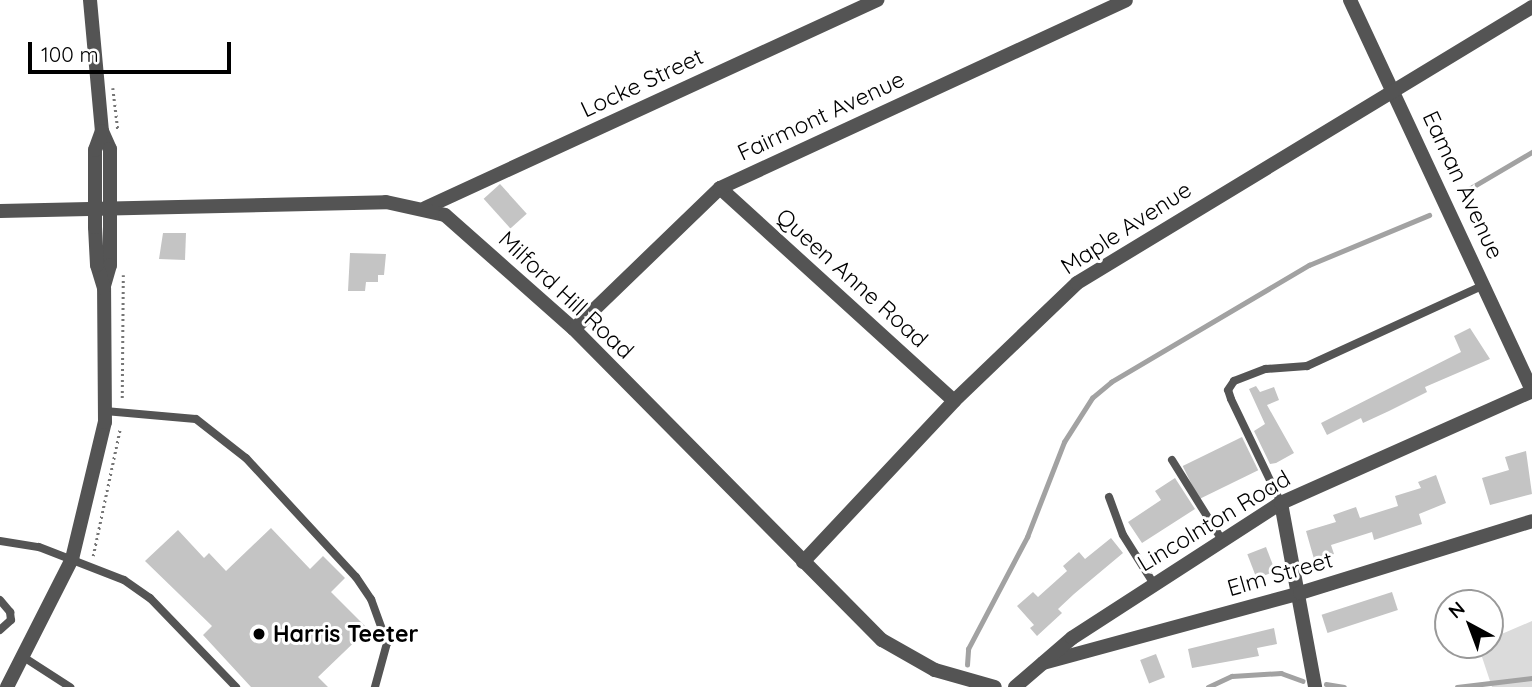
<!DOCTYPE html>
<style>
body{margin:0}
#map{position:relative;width:1532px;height:687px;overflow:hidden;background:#fff;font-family:Quicksand,sans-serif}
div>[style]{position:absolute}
.green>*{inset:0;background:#dbdbdb}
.stream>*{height:4.5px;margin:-2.25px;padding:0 2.25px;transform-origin:2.25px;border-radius:2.25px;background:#a2a2a2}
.building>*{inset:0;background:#c4c4c4;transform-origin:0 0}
.path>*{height:2.5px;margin-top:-1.25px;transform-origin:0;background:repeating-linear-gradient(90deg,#767676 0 2px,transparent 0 5.5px)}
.service>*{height:8px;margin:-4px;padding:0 4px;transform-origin:4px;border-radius:4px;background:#545454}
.minor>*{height:14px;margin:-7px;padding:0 7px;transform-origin:7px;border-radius:7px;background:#545454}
.tertiary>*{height:14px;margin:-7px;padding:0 7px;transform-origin:7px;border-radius:7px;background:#545454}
.dots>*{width:19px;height:19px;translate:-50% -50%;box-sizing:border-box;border:4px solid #fff;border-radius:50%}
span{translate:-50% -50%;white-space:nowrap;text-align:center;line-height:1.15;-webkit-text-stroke:6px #fff;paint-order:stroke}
.street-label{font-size:23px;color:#000}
.poi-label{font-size:23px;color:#000;font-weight:700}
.left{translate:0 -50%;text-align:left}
.north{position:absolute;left:1434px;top:589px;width:70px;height:70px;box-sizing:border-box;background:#fff;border:2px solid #999;border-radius:50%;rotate:319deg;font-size:19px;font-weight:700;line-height:28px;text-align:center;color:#000}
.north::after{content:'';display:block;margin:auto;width:24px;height:32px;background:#000;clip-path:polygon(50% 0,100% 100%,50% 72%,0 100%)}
.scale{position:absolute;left:28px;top:42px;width:203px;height:32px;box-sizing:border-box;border:4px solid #000;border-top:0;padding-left:9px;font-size:21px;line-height:24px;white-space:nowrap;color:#000;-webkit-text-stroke:5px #fff;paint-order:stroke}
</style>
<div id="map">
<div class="green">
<div style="clip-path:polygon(1532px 621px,1532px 687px,1492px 687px,1478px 645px,1490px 645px,1490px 639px)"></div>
</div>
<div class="stream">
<div style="left:1464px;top:192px;width:79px;rotate:-30.5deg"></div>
<div style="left:967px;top:665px;width:16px;rotate:-86deg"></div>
<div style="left:968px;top:649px;width:127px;rotate:-62.2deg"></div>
<div style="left:1027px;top:537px;width:102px;rotate:-68.7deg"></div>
<div style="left:1064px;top:442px;width:52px;rotate:-57.5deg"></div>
<div style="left:1092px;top:398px;width:25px;rotate:-40deg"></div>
<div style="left:1111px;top:382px;width:230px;rotate:-30.6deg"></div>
<div style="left:1309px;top:265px;width:130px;rotate:-22.6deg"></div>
<div style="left:1326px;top:684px;width:18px;rotate:9deg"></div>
<div style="left:1208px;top:687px;width:26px;rotate:-25deg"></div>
<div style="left:1232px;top:676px;width:49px;rotate:-3.5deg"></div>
<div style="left:1281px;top:673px;width:23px;rotate:20deg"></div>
<div style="left:1457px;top:687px;width:76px;rotate:-6.8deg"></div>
</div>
<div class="building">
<div style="left:500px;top:184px;width:40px;height:22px;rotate:48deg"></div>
<div style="clip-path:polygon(163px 233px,186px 233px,185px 260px,159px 259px)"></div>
<div style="clip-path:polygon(350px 253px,386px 254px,384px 275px,378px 275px,378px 282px,366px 282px,365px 291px,348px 291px)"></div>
<div style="clip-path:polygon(1470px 328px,1490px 359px,1425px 387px,1427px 392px,1389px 411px,1363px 423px,1361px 418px,1327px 435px,1321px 423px,1461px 352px,1454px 336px)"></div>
<div style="clip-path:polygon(1256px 386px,1260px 392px,1274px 387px,1279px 400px,1267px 405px,1294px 453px,1276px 463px,1270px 464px,1254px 431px,1265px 424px,1249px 389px)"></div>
<div style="left:1242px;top:437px;width:37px;height:66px;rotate:64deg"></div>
<div style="clip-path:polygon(1526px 451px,1532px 494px,1490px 505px,1482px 478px,1509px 470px,1505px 457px)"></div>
<div style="clip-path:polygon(1436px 475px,1446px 503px,1419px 514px,1422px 524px,1374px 540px,1372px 532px,1331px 545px,1334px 554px,1314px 559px,1306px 531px,1336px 522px,1333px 515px,1356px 507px,1360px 518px,1398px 506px,1395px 496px,1421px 488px,1418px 482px)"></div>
<div style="clip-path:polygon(1175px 478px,1195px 509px,1142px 543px,1128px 522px,1161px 500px,1155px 491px)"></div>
<div style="clip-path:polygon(271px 528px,310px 569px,323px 556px,345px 578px,331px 592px,368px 629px,318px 677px,328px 687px,251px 687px,203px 635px,212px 626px,145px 561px,178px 530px,204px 558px,209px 553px,226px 571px)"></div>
<div style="clip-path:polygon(1111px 538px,1123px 553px,1074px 594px,1058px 609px,1062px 613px,1037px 636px,1030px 628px,1034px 625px,1017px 606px,1033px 592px,1038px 597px,1067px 571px,1063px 566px,1079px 552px,1085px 559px)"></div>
<div style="left:1266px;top:547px;width:26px;height:20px;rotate:69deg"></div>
<div style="left:1392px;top:592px;width:19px;height:74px;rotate:72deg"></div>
<div style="clip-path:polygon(1274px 628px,1277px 644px,1257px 648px,1259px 656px,1192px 668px,1188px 649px)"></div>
<div style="left:1156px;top:654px;width:25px;height:17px;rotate:69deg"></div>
</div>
<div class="path">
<div style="left:113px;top:88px;width:42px;rotate:83.2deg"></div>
<div style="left:122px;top:398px;width:123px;rotate:-89.5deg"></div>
<div style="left:93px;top:556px;width:130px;rotate:-78deg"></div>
</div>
<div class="service">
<div style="left:105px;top:411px;width:91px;rotate:5deg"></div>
<div style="left:196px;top:419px;width:63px;rotate:38deg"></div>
<div style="left:246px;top:458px;width:162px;rotate:47.3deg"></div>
<div style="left:356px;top:577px;width:27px;rotate:56deg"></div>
<div style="left:371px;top:599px;width:47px;rotate:70deg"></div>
<div style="left:387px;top:643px;width:46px;rotate:105.3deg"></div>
<div style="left:1172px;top:460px;width:94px;rotate:58deg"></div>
<div style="left:1109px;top:497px;width:40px;rotate:69.8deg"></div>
<div style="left:1123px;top:535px;width:58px;rotate:57.7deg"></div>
<div style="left:1281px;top:503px;width:115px;rotate:-115.7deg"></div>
<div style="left:1231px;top:399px;width:9px;rotate:-108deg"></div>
<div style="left:1228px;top:390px;width:11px;rotate:-56deg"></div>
<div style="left:1234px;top:381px;width:34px;rotate:-21deg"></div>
<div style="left:1266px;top:369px;width:41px;rotate:-4.2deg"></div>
<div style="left:1307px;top:366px;width:195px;rotate:-24.6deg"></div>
<div style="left:0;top:541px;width:39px;rotate:9deg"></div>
<div style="left:39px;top:547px;width:91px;rotate:21.2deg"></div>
<div style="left:124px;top:580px;width:32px;rotate:35deg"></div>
<div style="left:150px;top:598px;width:124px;rotate:46deg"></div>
<div style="left:0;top:600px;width:16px;rotate:50deg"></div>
<div style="left:10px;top:612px;width:8px;rotate:83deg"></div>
<div style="left:11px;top:620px;width:15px;rotate:138deg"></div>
<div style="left:25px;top:658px;width:54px;rotate:32.8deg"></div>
</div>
<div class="minor">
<div style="left:1350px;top:0;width:430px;rotate:65deg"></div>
<div style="left:720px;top:188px;width:316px;rotate:42.3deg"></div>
<div style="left:425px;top:208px;width:498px;rotate:-24.7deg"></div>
<div style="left:0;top:211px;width:386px;rotate:-1.3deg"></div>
<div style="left:386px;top:202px;width:60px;rotate:12.4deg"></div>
<div style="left:445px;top:215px;width:172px;rotate:41.5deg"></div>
<div style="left:574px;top:329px;width:438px;rotate:45.3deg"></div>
<div style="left:882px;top:640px;width:61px;rotate:29.5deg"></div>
<div style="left:935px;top:670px;width:62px;rotate:15.8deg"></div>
<div style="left:574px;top:329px;width:203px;rotate:-44deg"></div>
<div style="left:720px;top:188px;width:447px;rotate:-24.8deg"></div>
<div style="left:1281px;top:503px;width:187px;rotate:79.5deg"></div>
<div style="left:803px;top:562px;width:221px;rotate:-46.8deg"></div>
<div style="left:954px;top:401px;width:170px;rotate:-43.8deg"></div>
<div style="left:1077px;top:283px;width:532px;rotate:-31.24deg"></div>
<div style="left:1043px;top:663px;width:266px;rotate:-15.2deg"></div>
<div style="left:1300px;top:593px;width:243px;rotate:-17.2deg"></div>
</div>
<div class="tertiary">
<div style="left:90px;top:0;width:132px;rotate:84.8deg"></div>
<div style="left:102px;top:131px;width:20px;rotate:66deg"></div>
<div style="left:110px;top:149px;width:116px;rotate:90deg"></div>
<div style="left:110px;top:265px;width:22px;rotate:106deg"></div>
<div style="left:7px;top:687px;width:144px;rotate:-63.1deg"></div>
<div style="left:72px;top:559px;width:141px;rotate:-76.5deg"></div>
<div style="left:105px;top:422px;width:134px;rotate:-90.4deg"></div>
<div style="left:104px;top:288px;width:24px;rotate:-107deg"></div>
<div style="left:97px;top:265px;width:38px;rotate:-93deg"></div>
<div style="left:95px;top:227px;width:77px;rotate:-90deg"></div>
<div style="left:95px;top:150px;width:20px;rotate:-70deg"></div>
<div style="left:1015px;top:687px;width:75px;rotate:-40.7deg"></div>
<div style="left:1072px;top:638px;width:249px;rotate:-32.9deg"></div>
<div style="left:1281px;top:503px;width:275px;rotate:-24deg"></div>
</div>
<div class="dots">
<div style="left:259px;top:634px;background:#000"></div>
</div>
<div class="street-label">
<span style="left:642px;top:83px;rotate:-25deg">Locke Street</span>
<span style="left:821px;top:116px;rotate:-25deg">Fairmont Avenue</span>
<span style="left:1463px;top:185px;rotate:65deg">Eaman Avenue</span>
<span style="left:1126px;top:228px;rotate:-33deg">Maple Avenue</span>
<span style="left:852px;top:278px;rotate:42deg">Queen Anne Road</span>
<span style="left:566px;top:295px;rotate:43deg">Milford Hill Road</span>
<span style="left:1214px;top:521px;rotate:-31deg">Lincolnton Road</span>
<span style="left:1280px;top:574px;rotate:-16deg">Elm Street</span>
</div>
<div class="poi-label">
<span class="left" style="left:273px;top:634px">Harris Teeter</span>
</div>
<div class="north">N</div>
<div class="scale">100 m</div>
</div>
